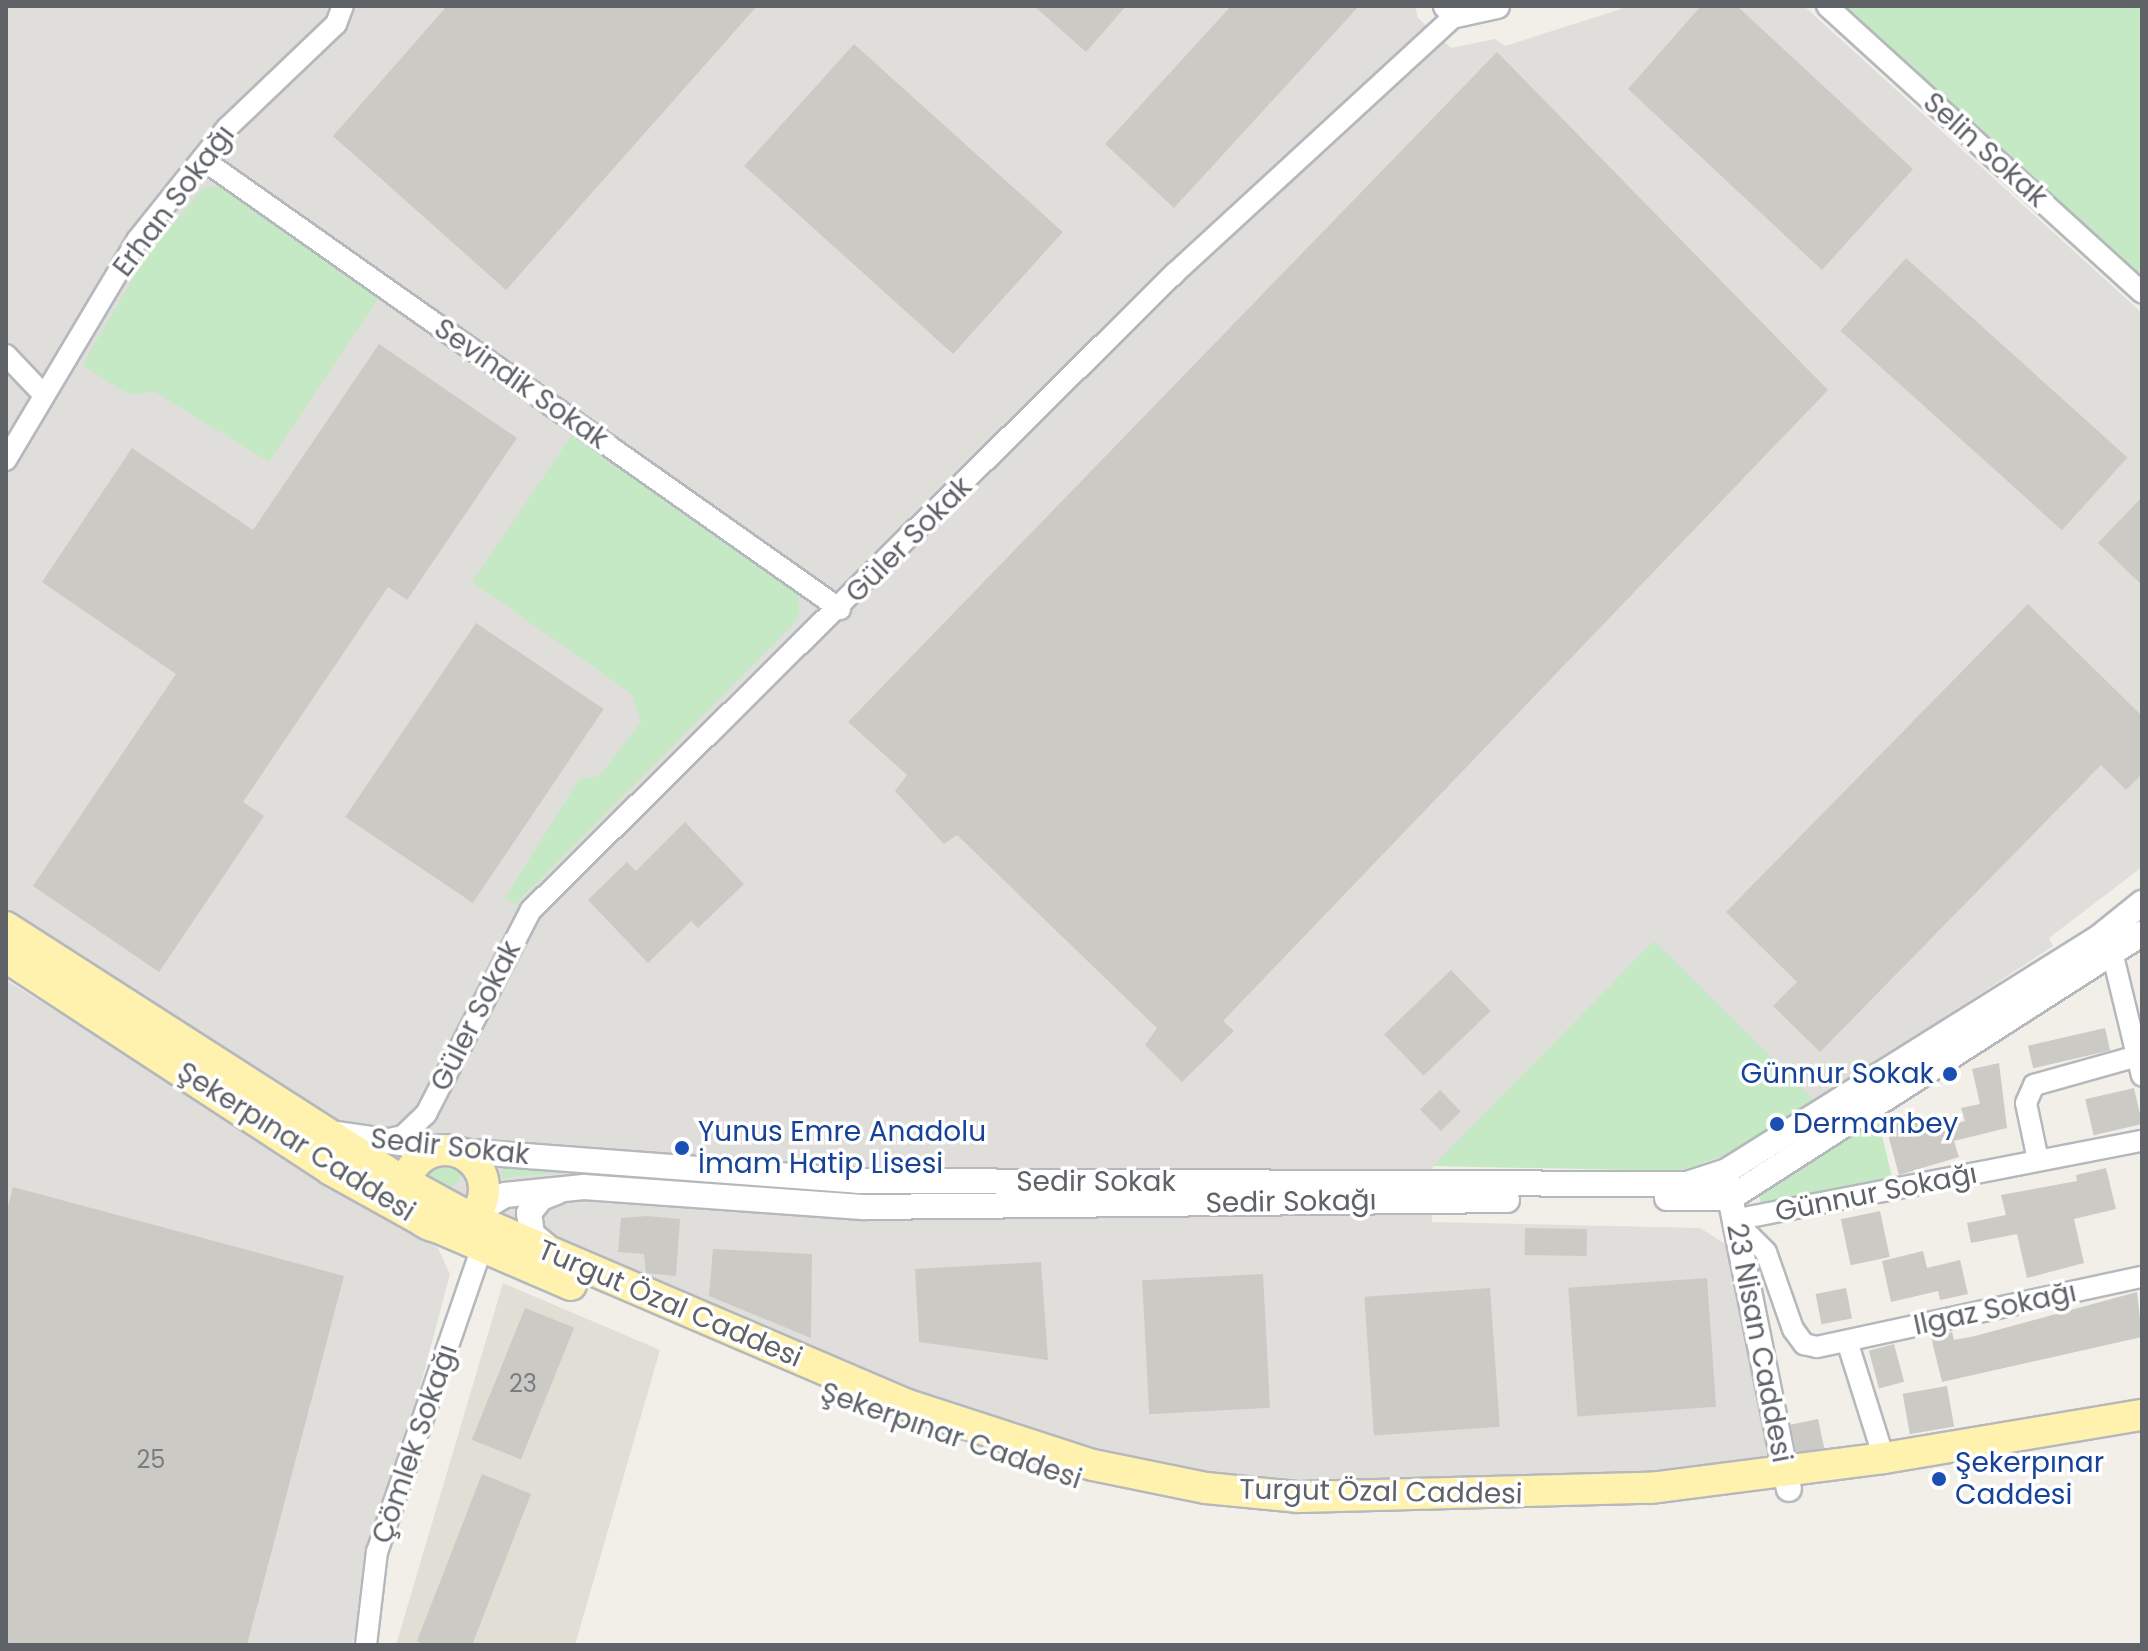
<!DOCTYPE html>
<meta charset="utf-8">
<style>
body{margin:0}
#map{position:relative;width:2148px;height:1651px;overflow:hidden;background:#f1efe8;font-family:Poppins,sans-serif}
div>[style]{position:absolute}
.industrial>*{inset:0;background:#e0deda}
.education>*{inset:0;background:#e1ded6}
.green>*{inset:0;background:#c5e8c5}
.round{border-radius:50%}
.building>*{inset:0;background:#cccac5;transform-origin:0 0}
.roads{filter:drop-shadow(2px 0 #b5b8bc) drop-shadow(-2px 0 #b5b8bc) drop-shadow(0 2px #b5b8bc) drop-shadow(0 -2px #b5b8bc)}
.minor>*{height:20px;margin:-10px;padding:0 10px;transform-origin:10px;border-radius:10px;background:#fff}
.tertiary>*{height:24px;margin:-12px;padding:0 12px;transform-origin:12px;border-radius:12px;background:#fff}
.primary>*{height:30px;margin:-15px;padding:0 15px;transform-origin:15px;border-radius:15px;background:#fff2af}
.primary>.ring{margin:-15px;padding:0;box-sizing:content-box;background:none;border:30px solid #fff2af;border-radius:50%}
.dots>*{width:22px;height:22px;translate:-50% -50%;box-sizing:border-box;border:4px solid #fff;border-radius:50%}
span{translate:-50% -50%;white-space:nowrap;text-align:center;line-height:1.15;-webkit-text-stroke:7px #fff;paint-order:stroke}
.number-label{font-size:24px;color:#7a7d7f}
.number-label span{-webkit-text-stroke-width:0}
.street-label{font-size:28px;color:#5f6368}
.transit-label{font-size:28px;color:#164399}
.right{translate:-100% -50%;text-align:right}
.left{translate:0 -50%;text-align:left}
.frame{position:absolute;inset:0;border:8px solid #5f6368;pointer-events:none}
</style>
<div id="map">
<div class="industrial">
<div style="clip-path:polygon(6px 6px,1415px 6px,1418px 18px,1451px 48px,1495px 39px,1505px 46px,1630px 6px,1804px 6px,2142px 313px,2142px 867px,2049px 938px,2053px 946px,1816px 1102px,1433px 1166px,1432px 1222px,1700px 1228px,1727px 1245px,1773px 1469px,1214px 1498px,684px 1321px,6px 942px)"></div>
<div style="clip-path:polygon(6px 980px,438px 1248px,450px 1274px,352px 1645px,6px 1645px)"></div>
</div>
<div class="education">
<div style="clip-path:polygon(503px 1283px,660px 1350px,575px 1645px,396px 1645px)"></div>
</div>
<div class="green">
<div style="clip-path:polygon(1844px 6px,2142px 6px,2142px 277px)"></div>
<div style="clip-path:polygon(204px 187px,226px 187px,380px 296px,269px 462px,155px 392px,128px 394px,82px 365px,146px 256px)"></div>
<div style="clip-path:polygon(572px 435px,799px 595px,799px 618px,515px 905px,505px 898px,579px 779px,599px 776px,641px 722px,632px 694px,472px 582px)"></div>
<div style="clip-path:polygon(1654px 941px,1816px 1102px,1739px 1151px,1679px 1171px,1433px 1166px)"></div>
<div style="clip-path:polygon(1878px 1119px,1893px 1181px,1762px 1207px,1759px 1196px)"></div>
<div class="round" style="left:429px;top:1156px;width:32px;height:32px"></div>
<div style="clip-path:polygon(506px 1160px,579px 1171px,500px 1178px)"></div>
</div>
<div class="building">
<div style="clip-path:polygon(447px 6px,757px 6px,506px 290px,333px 136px)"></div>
<div style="clip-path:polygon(1034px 6px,1126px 6px,1086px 52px)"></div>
<div style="clip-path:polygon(1231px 6px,1359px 6px,1174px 208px,1105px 144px)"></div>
<div style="clip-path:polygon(1701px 6px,1737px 6px,1913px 169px,1822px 270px,1628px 89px)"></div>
<div style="left:854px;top:44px;width:281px;height:164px;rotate:42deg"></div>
<div style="clip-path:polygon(1497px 52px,1828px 390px,1223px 1021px,1234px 1031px,1182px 1082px,1145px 1045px,1157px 1028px,957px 835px,944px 844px,895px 791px,907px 775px,848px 722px)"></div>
<div style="left:1906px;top:258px;width:298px;height:98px;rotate:42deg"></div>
<div style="clip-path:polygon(379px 344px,517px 438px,407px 600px,388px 587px,243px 802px,264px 816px,159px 972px,33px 886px,176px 674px,42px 582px,132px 448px,253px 530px)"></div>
<div style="clip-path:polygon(2142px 497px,2142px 585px,2098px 543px)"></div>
<div style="clip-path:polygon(2028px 604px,2142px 716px,2142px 774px,2126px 790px,2101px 765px,1820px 1052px,1773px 1006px,1797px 982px,1726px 912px)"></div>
<div style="left:476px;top:623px;width:154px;height:234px;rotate:34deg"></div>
<div style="clip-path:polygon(685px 822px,744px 884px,698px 928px,691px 921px,648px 963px,588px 900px,627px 862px,636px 871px)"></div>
<div style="left:1451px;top:970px;width:57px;height:93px;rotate:46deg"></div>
<div style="left:2105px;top:1028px;width:23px;height:79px;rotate:77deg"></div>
<div style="clip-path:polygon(1999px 1063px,2007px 1128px,1954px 1141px,1959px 1157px,1899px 1175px,1884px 1120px,1915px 1112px,1920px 1134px,1965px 1121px,1961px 1108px,1980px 1104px,1972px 1069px)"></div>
<div style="left:2134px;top:1088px;width:37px;height:50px;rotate:77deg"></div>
<div style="left:1440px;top:1090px;width:30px;height:28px;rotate:46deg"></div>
<div style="clip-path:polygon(2106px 1168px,2116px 1209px,2074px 1219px,2084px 1263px,2027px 1278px,2017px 1234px,1971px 1243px,1967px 1223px,2006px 1215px,2001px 1195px,2077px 1181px,2076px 1175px)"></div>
<div style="clip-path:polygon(13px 1187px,344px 1276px,247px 1645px,6px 1645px,6px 1214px)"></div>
<div style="left:1880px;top:1211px;width:47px;height:40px;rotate:78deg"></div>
<div style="clip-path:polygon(647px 1216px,680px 1219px,676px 1276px,646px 1273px,644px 1254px,618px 1252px,621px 1218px)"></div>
<div style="left:1525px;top:1228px;width:62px;height:27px;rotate:1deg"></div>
<div style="clip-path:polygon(713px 1249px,812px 1254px,811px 1338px,709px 1296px)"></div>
<div style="clip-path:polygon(1923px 1251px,1927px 1268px,1960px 1260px,1968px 1294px,1940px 1300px,1938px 1291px,1891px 1302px,1882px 1261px)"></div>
<div style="clip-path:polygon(1041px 1262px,1048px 1360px,919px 1342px,915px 1269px)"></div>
<div style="left:1263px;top:1274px;width:134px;height:121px;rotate:87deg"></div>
<div style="left:1707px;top:1278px;width:129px;height:139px;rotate:86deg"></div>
<div style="left:1490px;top:1288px;width:139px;height:126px;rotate:86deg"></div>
<div style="left:1846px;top:1288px;width:31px;height:31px;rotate:79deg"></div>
<div style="clip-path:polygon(2137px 1292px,2142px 1337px,1942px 1382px,1931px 1337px,1952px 1332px,1954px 1340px,1975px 1336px)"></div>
<div style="left:525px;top:1308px;width:53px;height:142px;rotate:22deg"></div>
<div style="left:1894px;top:1344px;width:39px;height:26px;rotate:75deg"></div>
<div style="left:1947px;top:1386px;width:41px;height:45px;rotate:80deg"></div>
<div style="left:1818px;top:1419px;width:30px;height:28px;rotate:78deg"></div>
<div style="clip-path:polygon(482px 1474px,531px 1494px,472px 1645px,426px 1645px,417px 1641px)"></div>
</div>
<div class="roads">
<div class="minor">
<div style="left:1827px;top:6px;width:426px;rotate:42.3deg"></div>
<div style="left:202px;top:159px;width:781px;rotate:35.2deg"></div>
<div style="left:6px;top:355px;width:55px;rotate:46.5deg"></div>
<div style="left:6px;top:460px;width:257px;rotate:-59.2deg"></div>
<div style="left:138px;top:239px;width:142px;rotate:-51.3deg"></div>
<div style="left:227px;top:128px;width:151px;rotate:-43.7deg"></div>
<div style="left:336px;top:24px;width:19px;rotate:-69deg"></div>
<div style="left:2113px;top:956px;width:123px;rotate:76.4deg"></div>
<div style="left:384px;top:1140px;width:19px;rotate:-12deg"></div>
<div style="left:403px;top:1136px;width:32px;rotate:-44deg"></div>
<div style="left:426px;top:1114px;width:229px;rotate:-62.8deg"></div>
<div style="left:531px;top:910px;width:906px;rotate:-44.69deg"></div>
<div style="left:1175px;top:273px;width:381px;rotate:-42.6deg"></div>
<div style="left:2038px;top:1160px;width:58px;rotate:-101.9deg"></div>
<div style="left:2026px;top:1103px;width:20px;rotate:-66deg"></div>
<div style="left:2034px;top:1085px;width:107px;rotate:-15.7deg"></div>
<div style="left:2137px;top:1056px;width:9px;rotate:-58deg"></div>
<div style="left:1734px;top:1220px;width:45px;rotate:45deg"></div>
<div style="left:1766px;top:1252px;width:82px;rotate:70.7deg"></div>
<div style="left:1793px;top:1329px;width:19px;rotate:54deg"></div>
<div style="left:1804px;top:1344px;width:13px;rotate:13deg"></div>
<div style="left:1817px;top:1347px;width:332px;rotate:-12.2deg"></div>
<div style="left:1734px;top:1220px;width:416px;rotate:-11deg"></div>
<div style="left:1847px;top:1341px;width:123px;rotate:72.5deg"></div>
<div style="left:366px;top:1645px;width:94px;rotate:-83.3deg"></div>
<div style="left:377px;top:1552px;width:323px;rotate:-71deg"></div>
</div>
<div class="tertiary">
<div style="left:1446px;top:6px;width:13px;rotate:42deg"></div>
<div style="left:1456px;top:15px;width:42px;rotate:-12.4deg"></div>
<div style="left:331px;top:1133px;width:117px;rotate:8.3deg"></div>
<div style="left:447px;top:1150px;width:413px;rotate:4.3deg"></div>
<div style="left:859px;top:1181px;width:828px;rotate:0.21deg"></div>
<div style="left:1687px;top:1184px;width:40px;rotate:-18deg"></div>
<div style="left:1725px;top:1172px;width:439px;rotate:-32.1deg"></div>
<div style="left:2097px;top:939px;width:58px;rotate:-38.7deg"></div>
<div style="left:1727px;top:1182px;width:313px;rotate:78.6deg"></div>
<div style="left:1667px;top:1198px;width:63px"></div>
<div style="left:1730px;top:1198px;width:490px;rotate:-32.7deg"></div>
<div style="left:475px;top:1213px;width:35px;rotate:-31deg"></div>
<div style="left:505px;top:1195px;width:79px;rotate:-5.8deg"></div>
<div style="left:584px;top:1187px;width:282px;rotate:4.1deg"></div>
<div style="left:865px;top:1207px;width:642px;rotate:-0.62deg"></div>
<div style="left:551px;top:1250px;width:25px;rotate:-140deg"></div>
<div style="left:532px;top:1234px;width:21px;rotate:-98deg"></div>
<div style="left:529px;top:1213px;width:19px;rotate:-51deg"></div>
<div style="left:541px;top:1198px;width:17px;rotate:-21deg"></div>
</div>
<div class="primary">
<div style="left:6px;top:927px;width:459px;rotate:32.7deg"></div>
<div style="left:392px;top:1175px;width:90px;rotate:28.6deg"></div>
<div style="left:471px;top:1218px;width:475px;rotate:23.2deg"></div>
<div style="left:908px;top:1405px;width:194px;rotate:18deg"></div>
<div style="left:1093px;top:1465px;width:115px;rotate:11.5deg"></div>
<div style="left:1206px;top:1488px;width:91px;rotate:5.6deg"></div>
<div style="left:1297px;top:1497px;width:354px;rotate:-1.5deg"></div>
<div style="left:1651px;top:1488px;width:235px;rotate:-7.3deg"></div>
<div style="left:1884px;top:1458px;width:262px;rotate:-9.5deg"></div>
<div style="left:6px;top:957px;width:389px;rotate:33.2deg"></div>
<div style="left:331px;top:1170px;width:107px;rotate:29deg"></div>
<div style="left:425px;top:1222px;width:159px;rotate:23.3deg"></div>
<div class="ring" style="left:406px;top:1150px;width:48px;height:48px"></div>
</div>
</div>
<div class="dots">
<div style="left:1950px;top:1074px;background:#1a4fb4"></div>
<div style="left:1777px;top:1124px;background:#1a4fb4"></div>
<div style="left:682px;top:1148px;background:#1a4fb4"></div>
<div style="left:1939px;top:1479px;background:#1a4fb4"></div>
</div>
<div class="number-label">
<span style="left:523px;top:1384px">23</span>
<span style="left:151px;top:1460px">25</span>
</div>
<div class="street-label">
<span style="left:1985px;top:150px;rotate:42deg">Selin Sokak</span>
<span style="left:174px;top:201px;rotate:-53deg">Erhan Sokağı</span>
<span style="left:521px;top:384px;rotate:35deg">Sevindik Sokak</span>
<span style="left:909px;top:540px;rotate:-45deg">Güler Sokak</span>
<span style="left:476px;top:1016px;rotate:-63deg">Güler Sokak</span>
<span style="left:296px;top:1142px;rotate:32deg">Şekerpınar Caddesi</span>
<span style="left:450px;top:1147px;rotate:6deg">Sedir Sokak</span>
<span style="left:1096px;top:1182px">Sedir Sokak</span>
<span style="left:1876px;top:1193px;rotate:-11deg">Günnur Sokağı</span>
<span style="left:1291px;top:1202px;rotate:-1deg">Sedir Sokağı</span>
<span style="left:670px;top:1304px;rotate:23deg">Turgut Özal Caddesi</span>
<span style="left:1995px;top:1309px;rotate:-12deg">Ilgaz Sokağı</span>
<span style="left:1759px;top:1343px;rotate:79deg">23 Nisan Caddesi</span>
<span style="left:951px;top:1436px;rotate:19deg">Şekerpınar Caddesi</span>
<span style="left:415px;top:1444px;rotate:-71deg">Çömlek Sokağı</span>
<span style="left:1381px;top:1492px;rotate:1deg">Turgut Özal Caddesi</span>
</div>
<div class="transit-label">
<span class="right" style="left:1934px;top:1074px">Günnur Sokak</span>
<span class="left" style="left:1793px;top:1124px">Dermanbey</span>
<span class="left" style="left:698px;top:1148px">Yunus Emre Anadolu<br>İmam Hatip Lisesi</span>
<span class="left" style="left:1955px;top:1479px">Şekerpınar<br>Caddesi</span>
</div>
<div class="frame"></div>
</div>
